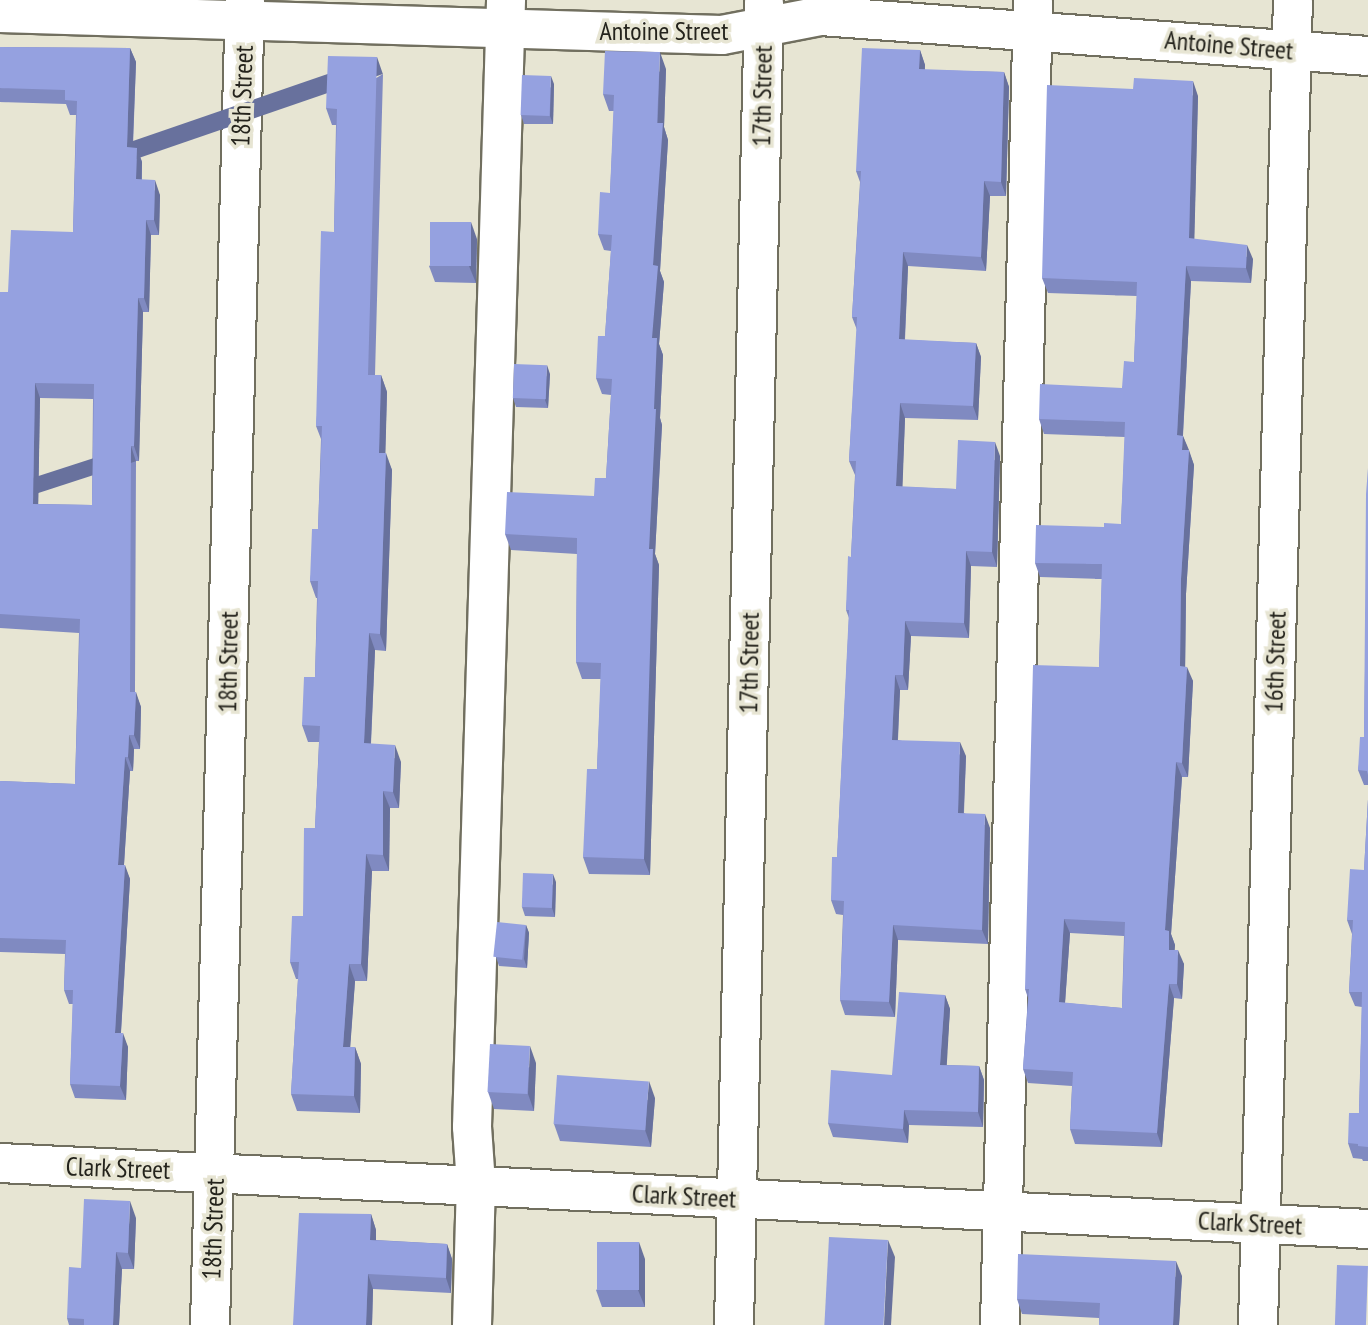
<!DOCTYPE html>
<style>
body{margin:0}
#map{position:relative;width:1368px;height:1325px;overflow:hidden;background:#e7e5d3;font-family:"PT Sans Narrow",sans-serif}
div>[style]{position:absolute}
.roads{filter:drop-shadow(2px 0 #716f5f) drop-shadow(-2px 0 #716f5f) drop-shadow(0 2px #716f5f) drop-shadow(0 -2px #716f5f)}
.minor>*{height:38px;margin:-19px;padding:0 19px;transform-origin:19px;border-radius:19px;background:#fff}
.wall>*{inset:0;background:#808ac1}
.shaded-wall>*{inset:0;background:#68719d;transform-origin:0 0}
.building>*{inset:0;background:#95a1e0;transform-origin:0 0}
span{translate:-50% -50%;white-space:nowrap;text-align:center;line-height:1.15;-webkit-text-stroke:7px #e7e5d3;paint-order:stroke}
.street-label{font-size:26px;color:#24231c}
</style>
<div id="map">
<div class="roads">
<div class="minor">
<div style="left:0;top:13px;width:722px;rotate:1.75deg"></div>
<div style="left:722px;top:35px;width:101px;rotate:-10.9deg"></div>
<div style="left:821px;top:16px;width:548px;rotate:4.18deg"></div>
<div style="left:0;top:1163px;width:1370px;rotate:2.76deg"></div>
<div style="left:210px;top:1325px;width:1325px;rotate:-88.49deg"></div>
<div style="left:472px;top:1325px;width:141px;rotate:-88.4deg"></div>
<div style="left:476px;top:1184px;width:57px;rotate:-94deg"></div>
<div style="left:472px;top:1127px;width:1128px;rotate:-88.27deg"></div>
<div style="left:734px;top:1325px;width:1323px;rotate:-88.7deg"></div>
<div style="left:1000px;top:1325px;width:1325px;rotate:-88.57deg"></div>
<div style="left:1258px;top:1325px;width:1325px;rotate:-88.49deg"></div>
</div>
</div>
<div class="wall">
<div style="clip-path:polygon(evenodd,0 47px,130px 48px,136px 62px,133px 147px,137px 148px,142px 162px,142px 180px,160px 195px,159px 235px,151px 235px,149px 312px,143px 312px,139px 461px,136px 461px,135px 692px,141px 707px,140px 749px,134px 749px,133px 771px,130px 771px,124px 865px,130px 879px,121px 1033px,128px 1047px,126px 1100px,75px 1098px,70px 1084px,73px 1004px,69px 1004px,64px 990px,65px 954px,0 952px,0 781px,75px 784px,79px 633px,0 628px,0 292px,8px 292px,73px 232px,76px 115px,70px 115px,66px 104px,0 102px,0 47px,40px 398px,93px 399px,92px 505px,38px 504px,40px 398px)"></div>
<div style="clip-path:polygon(920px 50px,925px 65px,925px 70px,1004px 72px,1009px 87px,1006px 196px,990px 196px,986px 271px,908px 266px,905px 340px,976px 343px,981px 357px,978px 420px,905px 418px,902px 487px,956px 489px,1000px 456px,997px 567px,971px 566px,969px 638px,911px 636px,908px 690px,900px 690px,898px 740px,966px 756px,964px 813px,990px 828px,988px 944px,898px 940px,895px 1017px,845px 1015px,840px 1000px,843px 915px,836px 914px,831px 900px,837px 857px,849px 618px,846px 610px,851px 557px,855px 475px,849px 461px,857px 330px,852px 317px,860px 182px,856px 171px)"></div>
<div style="clip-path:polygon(666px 69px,664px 127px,668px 140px,660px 271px,664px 282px,659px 344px,663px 355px,660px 418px,662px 425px,655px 554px,659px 565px,650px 875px,589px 874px,583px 857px,597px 769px,601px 679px,582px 679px,576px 662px,577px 554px,511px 550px,505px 534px,594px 496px,606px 478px,611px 395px,602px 394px,596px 378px,605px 336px,611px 251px,604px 250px,598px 234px,610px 193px,614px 111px,609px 111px,603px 94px)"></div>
<div style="clip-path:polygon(383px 74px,375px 375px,381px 375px,387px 392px,385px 453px,392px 470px,386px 651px,375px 650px,371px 744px,401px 762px,399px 808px,390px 808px,389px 871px,372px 871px,367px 981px,355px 981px,350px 1047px,355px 1047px,361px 1064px,360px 1113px,297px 1111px,291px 1094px,298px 979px,296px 979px,290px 962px,303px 916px,315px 828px,319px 742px,308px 742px,302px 725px,315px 677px,317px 598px,316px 598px,310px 581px,318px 529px,321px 439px,316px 426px,334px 232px,336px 125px,332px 125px,326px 108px)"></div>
<div style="clip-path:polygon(554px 84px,553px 124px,524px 124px,521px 115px)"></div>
<div style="clip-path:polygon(evenodd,1133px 89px,1198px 96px,1194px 239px,1253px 259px,1251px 283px,1191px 281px,1183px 436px,1194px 465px,1186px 594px,1185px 667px,1193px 681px,1188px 777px,1182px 777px,1171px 934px,1175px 945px,1174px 950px,1184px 964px,1182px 999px,1174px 998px,1162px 1147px,1075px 1144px,1070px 1129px,1072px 1086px,1028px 1083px,1023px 1069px,1028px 998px,1025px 989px,1099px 667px,1102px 579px,1040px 577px,1035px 563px,1104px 527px,1121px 524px,1125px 437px,1044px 434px,1039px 419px,1122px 388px,1134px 362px,1137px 296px,1048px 293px,1042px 278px,1133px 89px,1070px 933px,1124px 936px,1122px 1008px,1065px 1003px,1070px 933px)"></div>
<div style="clip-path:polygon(477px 239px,476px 283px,435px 282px,429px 266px)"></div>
<div style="clip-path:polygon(550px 374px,548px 408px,516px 407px,513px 398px)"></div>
<div style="clip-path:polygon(1368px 468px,1368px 785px,1364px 785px,1358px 770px,1364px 737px)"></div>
<div style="clip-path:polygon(1368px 799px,1368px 1161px,1363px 1161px,1362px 1159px,1353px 1158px,1348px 1143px,1359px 1113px,1362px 1007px,1355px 1006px,1349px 992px,1352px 934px,1347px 920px,1364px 870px)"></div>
<div style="clip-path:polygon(556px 882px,555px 917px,525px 916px,522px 907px)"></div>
<div style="clip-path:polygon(526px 925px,529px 933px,527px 968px,499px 966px,496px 957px)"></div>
<div style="clip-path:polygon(945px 995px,950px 1009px,946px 1065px,979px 1066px,984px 1080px,983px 1127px,909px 1125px,908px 1143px,833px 1137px,828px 1123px,892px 1075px)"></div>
<div style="clip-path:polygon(536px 1063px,534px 1111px,494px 1109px,488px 1092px)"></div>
<div style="clip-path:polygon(655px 1098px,651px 1147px,560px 1141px,554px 1124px)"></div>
<div style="clip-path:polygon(371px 1214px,376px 1230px,376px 1240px,447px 1244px,452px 1259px,451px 1293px,373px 1289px,372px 1325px,293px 1325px)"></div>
<div style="clip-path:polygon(136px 1218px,134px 1269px,122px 1269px,119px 1325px,69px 1325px,67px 1318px,81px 1268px)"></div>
<div style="clip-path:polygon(645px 1259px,645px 1307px,602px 1307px,596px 1290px)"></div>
<div style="clip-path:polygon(1182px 1276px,1179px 1325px,1099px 1325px,1099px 1318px,1022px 1314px,1017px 1299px)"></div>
</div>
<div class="shaded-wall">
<div style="clip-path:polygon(130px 48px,136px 62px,132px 162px,127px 147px)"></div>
<div style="clip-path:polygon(920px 50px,925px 65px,924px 84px,919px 69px)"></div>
<div style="clip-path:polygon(660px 52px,666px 69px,664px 127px,668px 140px,660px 271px,664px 282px,659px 344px,663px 355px,660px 418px,662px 425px,655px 554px,659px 565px,650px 875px,644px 859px,649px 549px,654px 409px,652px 338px,653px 265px)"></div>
<div style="left:377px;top:57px;width:18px;height:318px;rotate:71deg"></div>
<div style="clip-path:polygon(1004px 72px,1009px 87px,1006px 196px,1001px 182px)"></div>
<div style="clip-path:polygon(551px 76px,554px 84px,553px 124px,550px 116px)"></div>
<div style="clip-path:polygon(1193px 81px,1198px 96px,1194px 253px,1189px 238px)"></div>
<div style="clip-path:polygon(137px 148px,142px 162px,141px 194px,136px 179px)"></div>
<div style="clip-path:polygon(155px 180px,160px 195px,159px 235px,154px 220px)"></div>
<div style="clip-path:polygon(984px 181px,990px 196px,986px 271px,981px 257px)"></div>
<div style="clip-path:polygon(146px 220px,151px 235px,149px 312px,144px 298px)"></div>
<div style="clip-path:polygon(471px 222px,477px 239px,476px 283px,469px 266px)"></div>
<div style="clip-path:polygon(1247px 245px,1253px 259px,1251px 283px,1246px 268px)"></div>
<div style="clip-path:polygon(903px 252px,908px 266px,904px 354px,899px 339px)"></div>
<div style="clip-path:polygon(1186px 266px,1191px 281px,1182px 450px,1177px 435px)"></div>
<div style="clip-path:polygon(138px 298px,143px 312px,139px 461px,134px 446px)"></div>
<div style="clip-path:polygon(976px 343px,981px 357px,978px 420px,973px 406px)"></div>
<div style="clip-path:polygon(547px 365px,550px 374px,548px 408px,545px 400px)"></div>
<div style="clip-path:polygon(381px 375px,387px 392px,385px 470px,379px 453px)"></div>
<div style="clip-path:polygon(35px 383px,40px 398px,38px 518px,33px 504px)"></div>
<div style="clip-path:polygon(900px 403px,905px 418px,902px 501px,896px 486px)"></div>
<div style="clip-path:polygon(1183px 436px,1189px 450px,1182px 450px)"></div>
<div style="clip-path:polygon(995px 442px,1000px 456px,997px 567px,992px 552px)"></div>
<div style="left:131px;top:446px;width:16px;height:246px;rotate:72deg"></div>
<div style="clip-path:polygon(1189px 450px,1194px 465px,1186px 594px,1185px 681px,1180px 666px,1181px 579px)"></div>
<div style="clip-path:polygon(386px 453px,392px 470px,386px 651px,380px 634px)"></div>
<div style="clip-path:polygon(966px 551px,971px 566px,969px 638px,964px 623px)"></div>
<div style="clip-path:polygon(905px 621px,911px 636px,908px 690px,903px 675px)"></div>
<div style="clip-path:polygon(369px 633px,375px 650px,370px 760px,364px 743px)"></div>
<div style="clip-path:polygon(1187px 667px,1193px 681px,1188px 777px,1182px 763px)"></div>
<div style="clip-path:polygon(895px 675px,900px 690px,897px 754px,892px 740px)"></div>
<div style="clip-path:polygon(136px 692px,141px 707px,140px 749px,134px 735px)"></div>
<div style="clip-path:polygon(129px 735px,134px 749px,133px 771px,128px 757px)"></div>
<div style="clip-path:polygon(960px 742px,966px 756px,963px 827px,958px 813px)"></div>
<div style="clip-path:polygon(395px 745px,401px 762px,399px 808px,393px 792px)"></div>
<div style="clip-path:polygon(125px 757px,130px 771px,123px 879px,118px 865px)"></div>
<div style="clip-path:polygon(1176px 762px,1182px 777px,1171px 934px,1175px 945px,1174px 965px,1169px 950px,1165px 930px)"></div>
<div style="clip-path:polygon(383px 791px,390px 808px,389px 871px,383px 855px)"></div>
<div style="clip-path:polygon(985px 814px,990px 828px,988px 944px,982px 930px)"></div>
<div style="clip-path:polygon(366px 854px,372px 871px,367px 981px,361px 964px)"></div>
<div style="clip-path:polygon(125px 865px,130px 879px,120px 1047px,115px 1033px)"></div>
<div style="clip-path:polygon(553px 874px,556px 882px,555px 917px,552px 908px)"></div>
<div style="clip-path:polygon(1064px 919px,1070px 933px,1064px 1017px,1059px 1002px)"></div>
<div style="clip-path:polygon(526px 925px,529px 933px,527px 968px,524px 959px)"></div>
<div style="clip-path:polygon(893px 925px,898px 940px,895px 1017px,889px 1002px)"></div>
<div style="clip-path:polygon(1178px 950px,1184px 964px,1182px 999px,1177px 984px)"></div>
<div style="clip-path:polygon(349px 964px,355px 981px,349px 1064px,343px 1047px)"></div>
<div style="clip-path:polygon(1169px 984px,1174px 998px,1162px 1147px,1157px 1133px)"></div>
<div style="clip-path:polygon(945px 995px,950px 1009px,946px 1079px,940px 1065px)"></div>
<div style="clip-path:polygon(123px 1033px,128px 1047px,126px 1100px,120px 1086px)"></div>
<div style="clip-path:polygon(530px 1046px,536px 1063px,534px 1111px,528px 1094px)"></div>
<div style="clip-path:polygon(355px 1047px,361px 1064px,360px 1113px,354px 1096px)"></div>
<div style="clip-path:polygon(979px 1066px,984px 1080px,983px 1127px,978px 1112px)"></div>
<div style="clip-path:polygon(649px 1081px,655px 1098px,651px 1147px,645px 1130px)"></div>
<div style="clip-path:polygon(904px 1110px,909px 1125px,908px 1143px,903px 1129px)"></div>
<div style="clip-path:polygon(130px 1201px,136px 1218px,134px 1269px,128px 1253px)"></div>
<div style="clip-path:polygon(371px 1214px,376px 1230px,376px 1255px,370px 1240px)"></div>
<div style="clip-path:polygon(888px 1240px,895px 1257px,891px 1325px,884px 1325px)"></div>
<div style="clip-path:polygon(639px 1242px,645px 1259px,645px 1307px,638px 1290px)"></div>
<div style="clip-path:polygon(447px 1244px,452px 1259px,451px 1293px,446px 1278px)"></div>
<div style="clip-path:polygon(116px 1252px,122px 1269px,119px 1325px,113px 1325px)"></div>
<div style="clip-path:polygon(1176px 1261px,1182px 1276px,1179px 1325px,1173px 1325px)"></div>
<div style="clip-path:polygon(368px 1274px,373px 1289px,372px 1325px,366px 1325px)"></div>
</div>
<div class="building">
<div style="clip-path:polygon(evenodd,0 47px,130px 48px,127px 147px,137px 148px,136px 179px,155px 180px,154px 220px,146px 220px,144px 298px,138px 298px,134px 446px,131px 446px,130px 692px,136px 692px,134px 735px,129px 735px,128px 757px,125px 757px,118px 865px,125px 865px,115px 1033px,123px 1033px,120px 1086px,70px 1084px,73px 990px,64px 990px,66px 940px,0 938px,0 781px,75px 784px,80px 619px,0 614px,0 292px,8px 292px,11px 230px,73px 232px,77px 101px,65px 100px,65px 90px,0 88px,0 47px,35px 383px,94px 384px,92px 505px,33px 504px,35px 383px)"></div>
<div style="clip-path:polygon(862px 48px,920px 50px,919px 69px,1004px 72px,1001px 182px,984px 181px,981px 257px,903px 252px,899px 339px,976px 343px,973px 406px,900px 403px,896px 486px,956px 489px,958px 440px,995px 442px,992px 552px,966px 551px,964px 623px,905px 621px,903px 675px,895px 675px,892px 740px,960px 742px,958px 813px,985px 814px,982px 930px,893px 925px,889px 1002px,840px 1000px,844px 901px,831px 900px,832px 857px,837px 857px,849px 610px,846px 610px,848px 556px,851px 557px,856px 461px,849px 461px,857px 317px,852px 317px,861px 171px,856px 171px)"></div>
<div style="clip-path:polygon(605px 51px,660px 52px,657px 123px,663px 123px,653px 265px,658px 266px,652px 338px,657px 338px,654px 409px,656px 409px,649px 549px,653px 549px,644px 859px,583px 857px,587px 769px,597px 769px,601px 663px,576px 662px,577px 538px,505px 534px,507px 492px,594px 496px,595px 478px,606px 478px,612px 379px,596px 378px,598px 336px,605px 336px,612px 235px,598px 234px,600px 192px,610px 193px,614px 95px,603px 94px)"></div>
<div style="clip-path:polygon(328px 56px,377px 57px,368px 375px,381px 375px,379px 453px,386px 453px,380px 634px,369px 633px,364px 743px,395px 745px,393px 792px,383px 791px,383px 855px,366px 854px,361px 964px,349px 964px,343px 1047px,355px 1047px,354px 1096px,291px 1094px,299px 962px,290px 962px,292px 916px,303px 916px,304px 828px,315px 828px,320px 726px,302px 725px,304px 677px,315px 677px,318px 581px,310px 581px,312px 529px,318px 529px,322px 426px,316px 426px,321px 231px,334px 232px,337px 109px,326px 108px)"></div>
<div style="left:522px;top:75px;width:29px;height:40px;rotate:2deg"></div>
<div style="clip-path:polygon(evenodd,1134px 78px,1193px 81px,1189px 238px,1247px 245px,1246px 268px,1186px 266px,1177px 435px,1183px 436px,1182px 450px,1189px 450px,1181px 579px,1180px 666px,1187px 667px,1182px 763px,1176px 762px,1165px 930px,1169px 931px,1169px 950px,1178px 950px,1177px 984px,1169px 984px,1157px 1133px,1070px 1129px,1073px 1072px,1023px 1069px,1029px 989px,1025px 989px,1033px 665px,1099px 667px,1102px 564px,1035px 563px,1036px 525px,1104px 527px,1104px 523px,1121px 524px,1125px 422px,1039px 419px,1040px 384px,1122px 388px,1124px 361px,1134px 362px,1137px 282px,1042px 278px,1047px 85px,1133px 89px,1134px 78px,1064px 919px,1125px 922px,1122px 1008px,1059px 1002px,1064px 919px)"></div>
<div style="left:430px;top:222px;width:41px;height:44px"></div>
<div style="left:514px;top:364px;width:33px;height:34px;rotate:2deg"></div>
<div style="clip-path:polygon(1368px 468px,1368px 775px,1367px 771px,1358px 770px,1360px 737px,1364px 737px,1366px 494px)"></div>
<div style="clip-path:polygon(1368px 799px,1368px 1147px,1358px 1146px,1358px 1144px,1348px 1143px,1349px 1113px,1359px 1113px,1362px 992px,1349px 992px,1353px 920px,1347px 920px,1350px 869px,1364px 870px)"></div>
<div style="left:523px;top:873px;width:30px;height:34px;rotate:2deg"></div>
<div style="left:497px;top:922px;width:29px;height:35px;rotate:6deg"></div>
<div style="clip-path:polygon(899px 992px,945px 995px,940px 1065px,979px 1066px,978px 1112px,904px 1110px,903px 1129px,828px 1123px,831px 1070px,892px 1075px)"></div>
<div style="left:490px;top:1044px;width:40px;height:48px;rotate:3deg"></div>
<div style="left:557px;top:1075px;width:92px;height:49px;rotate:4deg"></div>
<div style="clip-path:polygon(84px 1199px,130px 1201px,128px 1253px,116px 1252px,113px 1325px,84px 1325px,84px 1319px,67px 1318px,69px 1267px,81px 1268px)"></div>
<div style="clip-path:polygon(299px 1213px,371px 1214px,370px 1240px,447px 1244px,446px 1278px,368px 1274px,366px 1325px,293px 1325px)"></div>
<div style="left:829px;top:1237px;width:59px;height:88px;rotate:3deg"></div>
<div style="left:597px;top:1242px;width:42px;height:48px"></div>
<div style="clip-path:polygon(1018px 1254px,1176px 1261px,1173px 1325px,1099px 1325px,1100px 1303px,1017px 1299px)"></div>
<div style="left:1337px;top:1265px;width:31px;height:60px;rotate:2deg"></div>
</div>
<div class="street-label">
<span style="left:664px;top:31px">Antoine Street</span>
<span style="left:1229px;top:45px;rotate:5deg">Antoine Street</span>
<span style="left:242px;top:96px;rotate:-88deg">18th Street</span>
<span style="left:762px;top:96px;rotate:-89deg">17th Street</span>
<span style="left:228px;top:662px;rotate:-89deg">18th Street</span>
<span style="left:1275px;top:662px;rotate:-88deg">16th Street</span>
<span style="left:749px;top:663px;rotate:-89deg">17th Street</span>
<span style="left:118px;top:1168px;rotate:2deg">Clark Street</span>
<span style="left:684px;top:1196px;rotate:3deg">Clark Street</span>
<span style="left:1250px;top:1223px;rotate:3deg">Clark Street</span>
<span style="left:213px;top:1229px;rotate:-88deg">18th Street</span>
</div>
</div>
